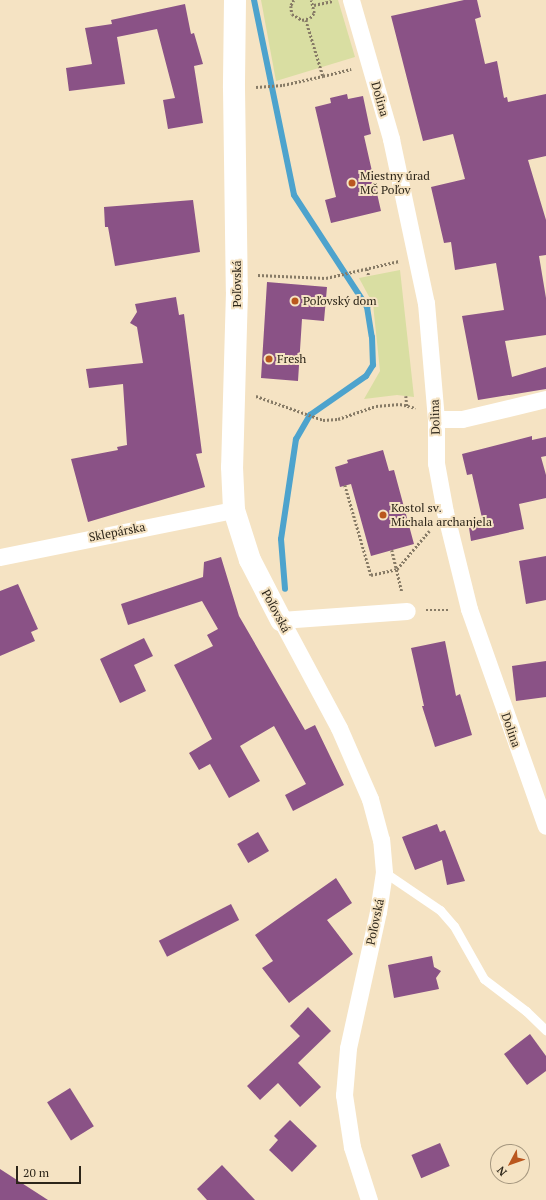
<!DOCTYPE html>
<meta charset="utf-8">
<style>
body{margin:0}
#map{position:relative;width:546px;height:1200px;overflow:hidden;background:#f5e3c3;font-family:"PT Serif",serif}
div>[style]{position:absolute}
.green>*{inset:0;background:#d9dea2}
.stream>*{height:6px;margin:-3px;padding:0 3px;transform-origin:3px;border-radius:3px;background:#4da3cd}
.building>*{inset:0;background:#8a5286;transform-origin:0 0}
.path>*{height:2.5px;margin-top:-1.25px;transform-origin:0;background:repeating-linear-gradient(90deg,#877b66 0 2px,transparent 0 4px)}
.service>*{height:9px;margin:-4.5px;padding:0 4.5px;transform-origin:4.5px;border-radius:4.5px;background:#fff}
.minor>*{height:17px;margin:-8.5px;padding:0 8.5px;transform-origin:8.5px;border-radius:8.5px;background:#fff}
.tertiary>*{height:22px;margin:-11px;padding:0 11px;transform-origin:11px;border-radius:11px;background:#fff}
.dots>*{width:11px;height:11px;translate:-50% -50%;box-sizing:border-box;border:2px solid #f5e3c3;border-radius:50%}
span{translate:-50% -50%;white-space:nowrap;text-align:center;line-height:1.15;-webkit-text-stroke:4px #f5e3c3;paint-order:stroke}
.street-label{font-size:12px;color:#2c2519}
.poi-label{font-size:12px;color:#2c2519}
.left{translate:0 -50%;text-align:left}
.north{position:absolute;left:490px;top:1144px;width:40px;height:40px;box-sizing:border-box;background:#f5e3c3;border:1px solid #a5977f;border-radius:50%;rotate:229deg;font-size:11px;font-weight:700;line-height:16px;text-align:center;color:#2c2519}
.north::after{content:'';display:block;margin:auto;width:14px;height:18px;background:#ba571e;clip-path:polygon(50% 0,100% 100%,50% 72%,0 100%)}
.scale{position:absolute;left:16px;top:1166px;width:65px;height:18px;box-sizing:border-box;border:2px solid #2c2519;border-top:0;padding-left:5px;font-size:12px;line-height:14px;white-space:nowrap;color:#2c2519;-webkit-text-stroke:3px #f5e3c3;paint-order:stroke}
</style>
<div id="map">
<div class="green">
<div style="clip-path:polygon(261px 0,338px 0,355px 57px,276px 81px)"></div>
<div style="clip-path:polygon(400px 270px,414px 397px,397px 395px,364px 399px,380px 371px,373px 304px,359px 278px)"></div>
</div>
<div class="stream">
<div style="left:254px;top:0;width:199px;rotate:78.4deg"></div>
<div style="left:294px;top:195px;width:134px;rotate:56.9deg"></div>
<div style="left:367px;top:307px;width:30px;rotate:81deg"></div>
<div style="left:372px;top:337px;width:28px;rotate:88deg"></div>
<div style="left:373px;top:365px;width:13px;rotate:122deg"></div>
<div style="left:366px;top:376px;width:68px;rotate:145.1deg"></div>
<div style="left:310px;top:415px;width:28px;rotate:120deg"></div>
<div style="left:296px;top:439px;width:101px;rotate:98.5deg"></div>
<div style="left:281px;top:539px;width:50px;rotate:85.4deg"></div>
</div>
<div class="building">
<div style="clip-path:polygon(464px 0,477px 0,481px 17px,475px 19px,485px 64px,497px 61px,504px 98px,507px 97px,508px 102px,546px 94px,546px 156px,528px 160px,546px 220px,546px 255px,539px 256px,546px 298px,546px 335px,505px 341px,512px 377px,546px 367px,546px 389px,478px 400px,462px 316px,504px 310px,496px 263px,455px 270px,451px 242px,444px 243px,431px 187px,465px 179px,453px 134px,423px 141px,391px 16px)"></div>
<div style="clip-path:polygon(185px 4px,191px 34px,194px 33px,203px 64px,194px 66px,203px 123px,168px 129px,163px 100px,175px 98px,157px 29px,117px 37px,125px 84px,69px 91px,66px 68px,92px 64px,85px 28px,112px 24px,111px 20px)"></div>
<div style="clip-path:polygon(347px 94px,348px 99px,363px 96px,371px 134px,364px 136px,381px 211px,331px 223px,325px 200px,336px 197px,315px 107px,331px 103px,330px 98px)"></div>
<div style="clip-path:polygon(193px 200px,200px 252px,115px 266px,108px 227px,105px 227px,104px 207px)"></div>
<div style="clip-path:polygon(267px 282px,327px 287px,324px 321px,302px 319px,298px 381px,261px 378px)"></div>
<div style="clip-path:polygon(176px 297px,179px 315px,184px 314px,202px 453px,196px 454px,205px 487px,88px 522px,71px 459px,118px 450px,117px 447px,127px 445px,123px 384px,89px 388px,86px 369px,143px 363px,137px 327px,130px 323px,137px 312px,135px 304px)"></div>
<div style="clip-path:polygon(532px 436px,532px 440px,546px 437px,546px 456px,541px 457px,546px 475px,546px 498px,519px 504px,524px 529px,471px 541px,468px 521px,482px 518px,472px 474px,467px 475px,462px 454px)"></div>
<div style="clip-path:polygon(383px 450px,389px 471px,394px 470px,414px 544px,371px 556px,351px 484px,340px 487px,335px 467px,348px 463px,347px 460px)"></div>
<div style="clip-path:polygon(546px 556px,546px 600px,526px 604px,519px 561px)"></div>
<div style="clip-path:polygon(221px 557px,239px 616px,305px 730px,315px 725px,344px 785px,293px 811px,285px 795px,306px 784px,274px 726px,240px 746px,260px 781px,229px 798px,210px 764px,199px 770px,189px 753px,212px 739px,174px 665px,213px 646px,207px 635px,218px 629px,202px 601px,128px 625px,121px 604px,203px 577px,204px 562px)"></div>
<div style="clip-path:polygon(18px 584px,38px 629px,31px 632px,35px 641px,0 656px,0 591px)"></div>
<div style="clip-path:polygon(144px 638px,153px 656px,134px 665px,146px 691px,120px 703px,100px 659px)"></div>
<div style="clip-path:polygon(445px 641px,456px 696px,460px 694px,472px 735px,435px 747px,422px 706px,424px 706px,411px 648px)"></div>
<div style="clip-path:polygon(546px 661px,546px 697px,516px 701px,512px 666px)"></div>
<div style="clip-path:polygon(437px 824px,440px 832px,445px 830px,465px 881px,447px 885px,442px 860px,415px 870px,402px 837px)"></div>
<div style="left:258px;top:832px;width:22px;height:24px;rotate:60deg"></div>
<div style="clip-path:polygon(336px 878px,352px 903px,327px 920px,353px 954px,289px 1003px,262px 968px,273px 961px,255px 935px)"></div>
<div style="left:231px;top:904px;width:18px;height:81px;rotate:63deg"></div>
<div style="clip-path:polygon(432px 956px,434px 967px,441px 971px,436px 978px,439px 989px,394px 998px,388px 965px)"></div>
<div style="clip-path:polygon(308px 1007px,331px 1031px,298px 1063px,321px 1087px,300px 1107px,278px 1083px,260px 1100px,247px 1086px,300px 1036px,290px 1026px)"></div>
<div style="clip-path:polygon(530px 1034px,546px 1056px,546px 1071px,527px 1085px,504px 1054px)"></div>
<div style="left:70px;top:1088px;width:45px;height:27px;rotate:58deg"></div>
<div style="clip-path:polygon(290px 1120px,317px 1146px,292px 1172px,269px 1150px,278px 1140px,274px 1136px)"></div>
<div style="left:440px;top:1143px;width:25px;height:31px;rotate:67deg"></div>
<div style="clip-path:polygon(222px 1165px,255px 1200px,207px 1200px,197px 1189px)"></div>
<div style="clip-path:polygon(0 1169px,48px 1200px,0 1200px)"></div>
</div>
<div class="path">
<div style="left:294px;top:0;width:7px;rotate:117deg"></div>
<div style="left:291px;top:6px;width:8px;rotate:83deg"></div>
<div style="left:292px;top:14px;width:12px;rotate:31deg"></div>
<div style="left:302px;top:20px;width:8px;rotate:-14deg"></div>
<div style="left:310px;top:18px;width:6px;rotate:-51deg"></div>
<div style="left:314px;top:13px;width:13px;rotate:-103deg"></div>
<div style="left:314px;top:5px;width:19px;rotate:-12deg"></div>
<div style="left:306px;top:20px;width:59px;rotate:73.1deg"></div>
<div style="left:323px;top:76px;width:29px;rotate:-14deg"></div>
<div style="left:256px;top:87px;width:27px;rotate:-4deg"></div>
<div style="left:283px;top:85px;width:41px;rotate:-12.7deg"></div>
<div style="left:367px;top:269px;width:7px;rotate:74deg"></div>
<div style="left:258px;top:275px;width:68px;rotate:2.5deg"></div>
<div style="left:326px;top:278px;width:75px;rotate:-13.1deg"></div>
<div style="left:256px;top:396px;width:71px;rotate:19.7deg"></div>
<div style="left:323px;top:420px;width:15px;rotate:-4deg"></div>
<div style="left:338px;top:419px;width:40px;rotate:-18.9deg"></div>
<div style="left:376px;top:406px;width:24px;rotate:-5deg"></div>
<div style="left:400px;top:404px;width:16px;rotate:14deg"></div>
<div style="left:406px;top:396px;width:10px;rotate:84deg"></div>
<div style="left:345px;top:485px;width:94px;rotate:73.9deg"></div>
<div style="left:371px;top:575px;width:27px;rotate:-13deg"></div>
<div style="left:397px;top:569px;width:50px;rotate:-49.9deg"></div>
<div style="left:392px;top:550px;width:43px;rotate:76.6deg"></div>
<div style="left:426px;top:610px;width:23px"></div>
</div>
<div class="service">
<div style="left:384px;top:872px;width:68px;rotate:34.2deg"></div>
<div style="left:440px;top:910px;width:21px;rotate:49deg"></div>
<div style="left:454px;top:926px;width:61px;rotate:60.5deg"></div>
<div style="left:484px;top:979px;width:53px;rotate:37.3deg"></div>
<div style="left:526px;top:1011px;width:28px;rotate:44deg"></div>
</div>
<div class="minor">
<div style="left:351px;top:0;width:145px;rotate:73.9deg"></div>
<div style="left:391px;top:139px;width:168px;rotate:78deg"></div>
<div style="left:426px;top:303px;width:116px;rotate:85.1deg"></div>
<div style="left:436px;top:419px;width:44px;rotate:90deg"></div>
<div style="left:436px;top:463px;width:50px;rotate:79.6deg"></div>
<div style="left:445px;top:512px;width:100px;rotate:76.1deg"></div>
<div style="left:469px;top:609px;width:230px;rotate:70.5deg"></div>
<div style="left:436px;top:419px;width:26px"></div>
<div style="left:462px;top:419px;width:86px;rotate:-13.4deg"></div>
<div style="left:0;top:557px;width:239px;rotate:-11.4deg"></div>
<div style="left:369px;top:1200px;width:56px;rotate:-107.8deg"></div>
<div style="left:352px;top:1147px;width:53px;rotate:-98.7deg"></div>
<div style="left:344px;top:1095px;width:47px;rotate:-85.1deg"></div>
<div style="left:348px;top:1048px;width:139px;rotate:-77.6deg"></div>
<div style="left:378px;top:912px;width:40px;rotate:-81.5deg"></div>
<div style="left:384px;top:872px;width:32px;rotate:-95deg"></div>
<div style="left:381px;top:840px;width:42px;rotate:-105deg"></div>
<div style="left:370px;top:799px;width:77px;rotate:-113.6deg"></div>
<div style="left:339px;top:728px;width:123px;rotate:-118.2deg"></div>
<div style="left:281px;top:620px;width:126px;rotate:-4.1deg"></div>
</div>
<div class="tertiary">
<div style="left:235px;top:0;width:88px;rotate:90.7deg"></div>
<div style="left:234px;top:88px;width:203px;rotate:89.2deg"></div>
<div style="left:237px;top:291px;width:176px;rotate:91.6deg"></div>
<div style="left:232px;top:467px;width:43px;rotate:87.3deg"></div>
<div style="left:234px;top:510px;width:52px;rotate:72.3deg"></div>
<div style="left:250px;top:560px;width:68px;rotate:62.7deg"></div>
</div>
<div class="dots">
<div style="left:352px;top:183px;background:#ba571e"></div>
<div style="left:295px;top:301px;background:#ba571e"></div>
<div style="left:269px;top:359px;background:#ba571e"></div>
<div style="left:383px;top:515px;background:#ba571e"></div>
</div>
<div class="street-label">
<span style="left:380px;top:99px;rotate:74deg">Dolina</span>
<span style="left:237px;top:284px;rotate:-90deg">Poľovská</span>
<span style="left:435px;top:417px;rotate:-92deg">Dolina</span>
<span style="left:117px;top:532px;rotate:-11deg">Sklepárska</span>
<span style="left:276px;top:611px;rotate:62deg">Poľovská</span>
<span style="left:511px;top:730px;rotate:71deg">Dolina</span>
<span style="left:375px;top:922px;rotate:-78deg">Poľovská</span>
</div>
<div class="poi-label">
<span class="left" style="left:360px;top:183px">Miestny úrad<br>MČ Poľov</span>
<span class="left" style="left:303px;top:301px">Poľovský dom</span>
<span class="left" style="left:277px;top:359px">Fresh</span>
<span class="left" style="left:391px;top:515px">Kostol sv.<br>Michala archanjela</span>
</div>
<div class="north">N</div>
<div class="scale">20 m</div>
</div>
